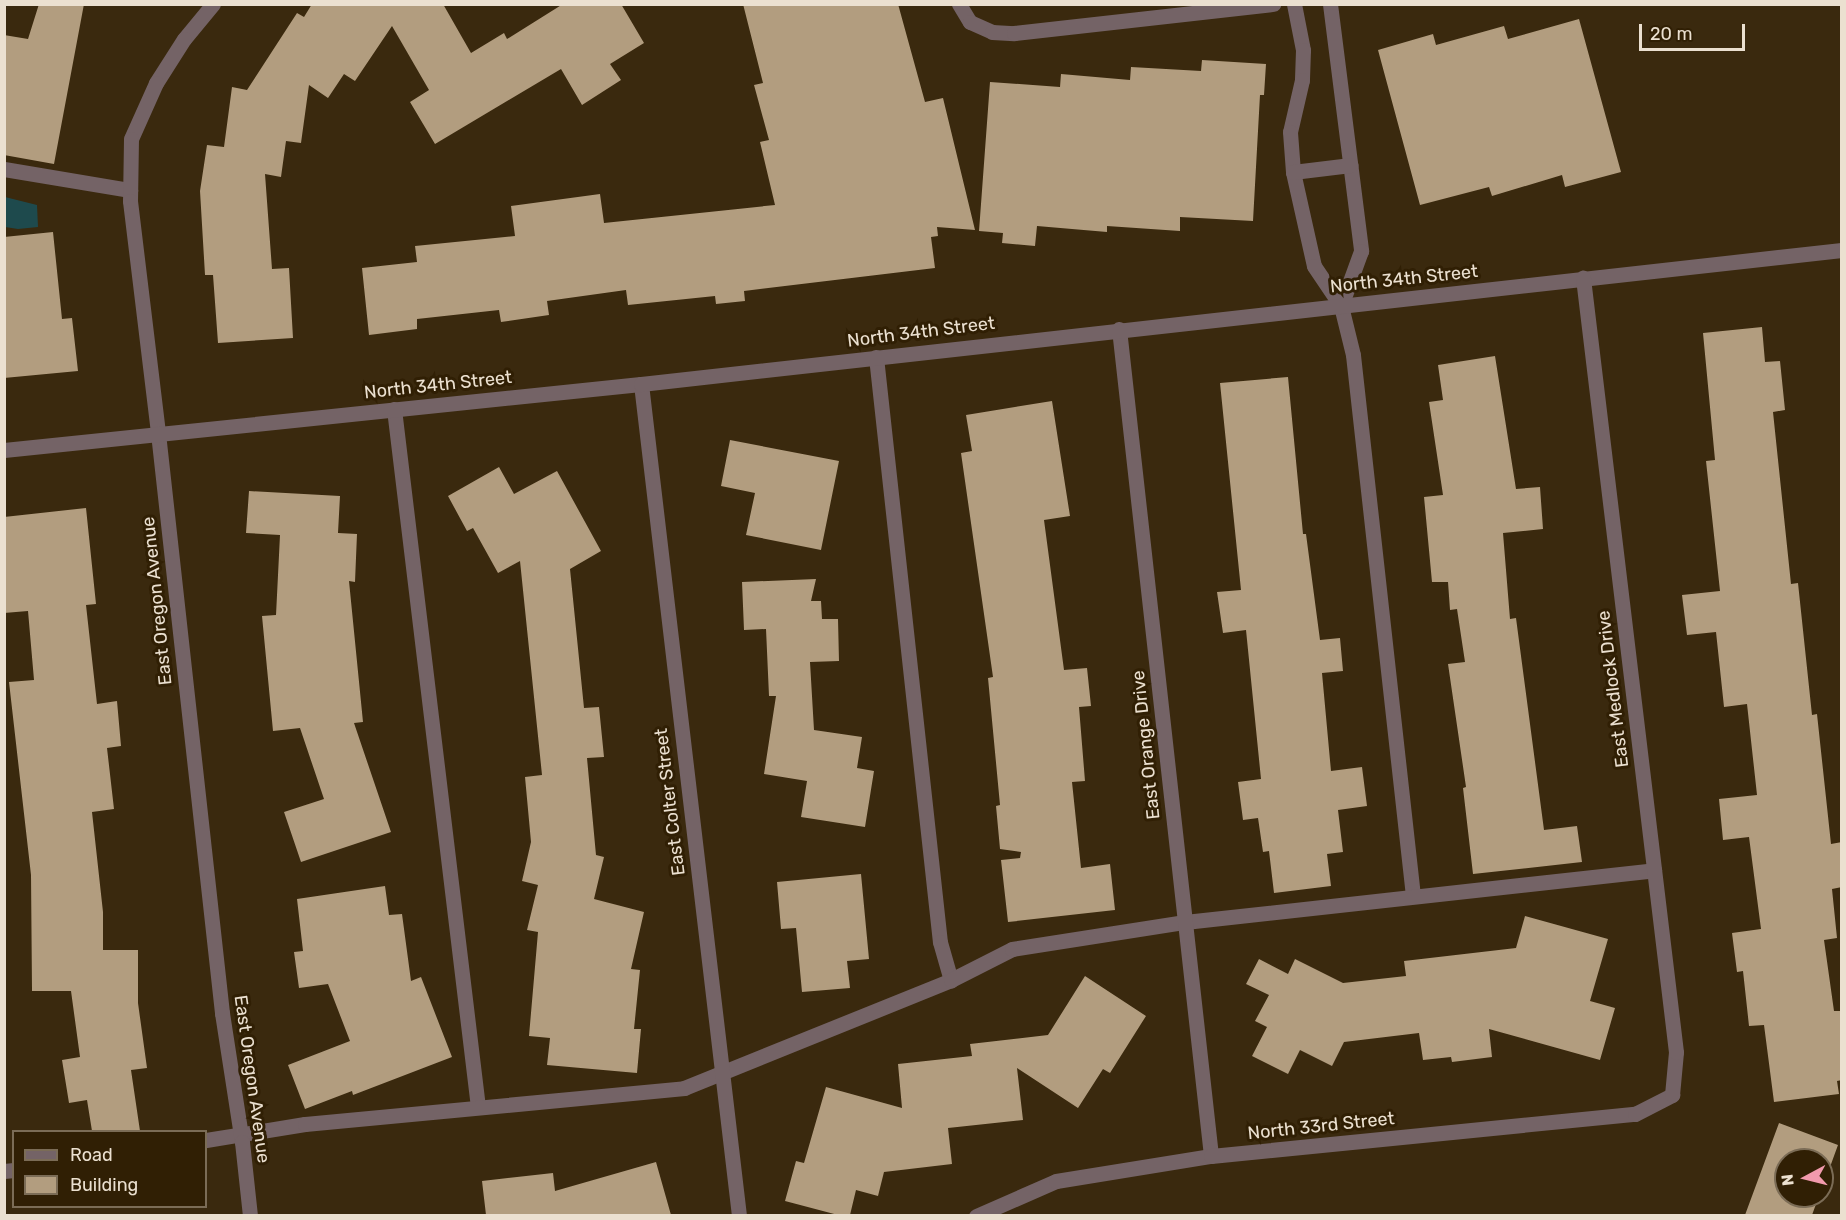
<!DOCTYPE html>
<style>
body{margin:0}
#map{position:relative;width:1846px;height:1220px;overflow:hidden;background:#3a290e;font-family:Rubik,sans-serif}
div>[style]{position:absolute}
.water>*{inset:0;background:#1e4a4d}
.building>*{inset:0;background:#b29d7f}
.service>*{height:15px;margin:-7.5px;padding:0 7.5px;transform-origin:7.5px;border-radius:7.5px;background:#746366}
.minor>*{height:15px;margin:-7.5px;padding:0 7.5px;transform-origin:7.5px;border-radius:7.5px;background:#746366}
span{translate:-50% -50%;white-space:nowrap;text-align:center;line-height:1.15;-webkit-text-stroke:6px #301f04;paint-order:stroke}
.street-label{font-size:18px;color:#ebe0d0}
.frame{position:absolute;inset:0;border:6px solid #ebe0d0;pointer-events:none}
.legend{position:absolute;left:12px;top:1130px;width:195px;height:78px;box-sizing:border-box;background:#301f04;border:2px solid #7b6c56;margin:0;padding:8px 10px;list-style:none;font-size:18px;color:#ebe0d0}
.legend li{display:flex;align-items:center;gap:12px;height:30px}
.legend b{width:30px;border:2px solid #7b6c56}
.north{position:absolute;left:1774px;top:1148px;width:60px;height:60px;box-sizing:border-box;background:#301f04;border:2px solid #7b6c56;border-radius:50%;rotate:263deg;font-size:16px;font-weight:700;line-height:24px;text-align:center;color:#ebe0d0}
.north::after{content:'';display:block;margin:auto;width:21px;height:27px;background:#f29aad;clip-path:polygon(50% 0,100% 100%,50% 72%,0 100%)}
.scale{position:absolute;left:1639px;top:24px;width:106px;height:27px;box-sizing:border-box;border:3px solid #ebe0d0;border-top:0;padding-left:8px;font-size:18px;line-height:21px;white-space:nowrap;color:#ebe0d0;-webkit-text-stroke:4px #301f04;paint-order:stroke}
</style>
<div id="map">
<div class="water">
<div style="clip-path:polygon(5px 197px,37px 205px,38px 227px,18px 229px,5px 227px)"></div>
</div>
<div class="building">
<div style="clip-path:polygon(39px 4px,84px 4px,54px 164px,4px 155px,4px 35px,28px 39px)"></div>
<div style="clip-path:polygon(312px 4px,443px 4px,471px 53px,504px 33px,507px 39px,563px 4px,621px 4px,644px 43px,610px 64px,621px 80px,582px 105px,561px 69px,435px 144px,410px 102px,429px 90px,392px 26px,355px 81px,344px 74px,328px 98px,309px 85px,301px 143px,286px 141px,281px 177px,265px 174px,272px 269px,289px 268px,293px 338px,218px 343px,213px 275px,205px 275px,200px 191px,207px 145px,224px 147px,232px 87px,247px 90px,297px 13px,304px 17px)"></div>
<div style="clip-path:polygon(743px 4px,898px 4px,925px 102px,943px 98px,975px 230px,937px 227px,938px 236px,931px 237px,935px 268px,744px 291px,745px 301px,716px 304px,715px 296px,628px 305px,626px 290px,547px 301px,549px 315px,501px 322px,499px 310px,417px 319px,417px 329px,369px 335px,362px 268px,417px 262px,415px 246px,515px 236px,511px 206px,600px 194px,604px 223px,775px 205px,760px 142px,769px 140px,754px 85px,763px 83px)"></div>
<div style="clip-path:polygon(1579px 19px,1621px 172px,1565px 187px,1562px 175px,1492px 196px,1489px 187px,1420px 205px,1378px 50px,1433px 34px,1436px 45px,1504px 26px,1508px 39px)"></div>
<div style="clip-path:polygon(1202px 60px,1266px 64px,1264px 95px,1260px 95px,1253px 221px,1180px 217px,1180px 231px,1107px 226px,1107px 232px,1037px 226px,1035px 246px,1002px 243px,1003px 233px,979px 231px,990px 82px,1060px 87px,1061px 74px,1130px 80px,1131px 67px,1201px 71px)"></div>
<div style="clip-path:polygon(53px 232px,62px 319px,72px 318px,78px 371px,4px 378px,4px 237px)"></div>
<div style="clip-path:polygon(1762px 327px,1765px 362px,1780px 361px,1785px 410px,1773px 412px,1791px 584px,1798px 583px,1812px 715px,1817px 714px,1831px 844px,1842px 842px,1842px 887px,1832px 889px,1837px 938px,1824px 940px,1834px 1011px,1842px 1011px,1842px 1080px,1837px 1081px,1839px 1094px,1774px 1102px,1764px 1025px,1749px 1026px,1743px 971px,1737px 972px,1732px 933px,1761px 929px,1749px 837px,1723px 840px,1719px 799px,1757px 795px,1747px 704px,1724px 707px,1716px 632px,1687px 635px,1682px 595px,1720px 591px,1706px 461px,1715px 460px,1703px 333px)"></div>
<div style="clip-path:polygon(1495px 356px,1516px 489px,1540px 487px,1543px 529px,1503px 533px,1510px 619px,1516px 618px,1544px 830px,1577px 826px,1582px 862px,1473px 874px,1463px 788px,1466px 787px,1448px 664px,1465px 662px,1457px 609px,1450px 610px,1448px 582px,1432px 582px,1424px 497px,1443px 495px,1429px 402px,1443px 400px,1438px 365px)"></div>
<div style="clip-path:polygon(1288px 377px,1303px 534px,1306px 534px,1320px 640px,1340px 638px,1343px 671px,1322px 673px,1331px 771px,1362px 767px,1367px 806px,1338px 810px,1343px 852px,1327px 854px,1331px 886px,1274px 893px,1269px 851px,1263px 852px,1258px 818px,1243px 820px,1238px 782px,1261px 779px,1246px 630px,1223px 633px,1217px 592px,1241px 590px,1220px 383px)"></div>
<div style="clip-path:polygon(1052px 401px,1070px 516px,1044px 520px,1064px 670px,1087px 668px,1091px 706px,1079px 707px,1085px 781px,1072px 782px,1081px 868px,1110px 864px,1115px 910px,1008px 922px,1001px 860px,1020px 858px,1021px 852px,1000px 849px,996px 806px,1000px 805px,988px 678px,993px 677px,961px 453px,972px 451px,966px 415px)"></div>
<div style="clip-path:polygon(730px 440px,839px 461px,821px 550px,746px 535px,755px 493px,721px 486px)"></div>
<div style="clip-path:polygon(499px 467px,514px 494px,557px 471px,601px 551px,570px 569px,584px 708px,599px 707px,604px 757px,587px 758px,596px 855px,604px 857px,594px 899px,644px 912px,631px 969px,640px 970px,634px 1029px,641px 1029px,637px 1073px,547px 1065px,550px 1038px,529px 1036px,538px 932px,527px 930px,538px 885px,522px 881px,531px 842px,525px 777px,542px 775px,520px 561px,498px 573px,473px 528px,467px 531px,448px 496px)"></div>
<div style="clip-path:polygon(249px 491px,340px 496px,338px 533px,357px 534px,355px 582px,349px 581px,363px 722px,354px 723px,391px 832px,301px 862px,284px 812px,324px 799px,300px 728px,273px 731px,262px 616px,276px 615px,280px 535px,246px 533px)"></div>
<div style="clip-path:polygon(86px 508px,96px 604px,86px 605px,97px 704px,117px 701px,121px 746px,107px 748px,114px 809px,92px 812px,103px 912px,103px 950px,138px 950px,138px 1003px,147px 1068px,131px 1070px,140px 1131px,92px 1131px,87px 1100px,69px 1103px,62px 1060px,80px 1057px,71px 991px,32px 991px,31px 875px,9px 682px,34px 680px,28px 611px,4px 613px,4px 517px)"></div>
<div style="clip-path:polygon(816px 579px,811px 601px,821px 601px,822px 619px,838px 619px,839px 661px,810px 662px,814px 730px,862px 737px,857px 768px,874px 771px,865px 827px,801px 817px,807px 781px,764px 774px,776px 696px,769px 696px,766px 629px,744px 630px,742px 582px)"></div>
<div style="clip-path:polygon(861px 874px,869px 959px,847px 961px,850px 988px,802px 992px,796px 928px,781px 929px,777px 882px)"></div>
<div style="clip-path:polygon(385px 886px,389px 915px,402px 914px,411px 981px,421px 977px,452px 1057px,353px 1095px,352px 1091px,305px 1109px,288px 1065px,350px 1041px,328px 984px,299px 988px,294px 952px,303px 951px,297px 899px)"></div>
<div style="clip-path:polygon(1525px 916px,1608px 939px,1590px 1001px,1615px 1008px,1600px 1060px,1489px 1029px,1492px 1057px,1452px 1062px,1451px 1057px,1423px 1060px,1419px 1033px,1344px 1042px,1332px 1066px,1300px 1050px,1288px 1074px,1252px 1056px,1267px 1027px,1255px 1021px,1269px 995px,1246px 984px,1259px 959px,1288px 974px,1295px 959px,1343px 983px,1406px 976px,1404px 961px,1516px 948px)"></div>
<div style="clip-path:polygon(1085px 976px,1146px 1016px,1110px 1073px,1103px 1069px,1078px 1108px,1017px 1068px,1023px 1120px,948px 1128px,952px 1164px,884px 1172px,878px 1196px,856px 1190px,850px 1215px,838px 1215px,785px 1201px,796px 1161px,804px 1163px,826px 1087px,902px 1108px,898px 1064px,972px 1056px,970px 1044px,1048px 1035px)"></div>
<div style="clip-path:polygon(1779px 1123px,1838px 1145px,1822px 1189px,1822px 1160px,1786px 1160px,1786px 1196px,1819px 1196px,1812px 1215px,1745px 1215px)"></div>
<div style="clip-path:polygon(656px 1162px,671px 1215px,486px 1215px,482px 1181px,553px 1173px,555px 1191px)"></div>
</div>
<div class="service">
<div style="left:4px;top:169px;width:128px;rotate:9.5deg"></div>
<div style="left:1341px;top:306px;width:50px;rotate:76.2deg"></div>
<div style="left:1353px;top:355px;width:544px;rotate:83.67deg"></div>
<div style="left:876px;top:357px;width:588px;rotate:83.76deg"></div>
<div style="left:940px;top:942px;width:40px;rotate:74deg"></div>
<div style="left:394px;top:409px;width:703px;rotate:83.14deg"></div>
<div style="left:206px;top:1140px;width:100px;rotate:-9.2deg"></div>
<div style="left:305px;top:1124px;width:381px;rotate:-5.4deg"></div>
<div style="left:684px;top:1088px;width:288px;rotate:-22deg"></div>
<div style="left:951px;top:980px;width:68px;rotate:-26.9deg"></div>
<div style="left:1012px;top:949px;width:175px;rotate:-8.9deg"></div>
<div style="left:1185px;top:922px;width:472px;rotate:-6.3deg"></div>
<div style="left:4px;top:1171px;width:10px;rotate:-6deg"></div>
</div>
<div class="minor">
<div style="left:213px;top:4px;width:45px;rotate:129.6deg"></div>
<div style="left:184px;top:39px;width:52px;rotate:122.5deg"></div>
<div style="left:156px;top:83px;width:61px;rotate:114.1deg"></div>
<div style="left:131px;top:139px;width:62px;rotate:90.9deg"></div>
<div style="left:130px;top:201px;width:234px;rotate:83.1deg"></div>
<div style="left:158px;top:433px;width:584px;rotate:83.7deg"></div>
<div style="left:222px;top:1013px;width:131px;rotate:81.2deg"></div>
<div style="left:242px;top:1142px;width:74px;rotate:83.8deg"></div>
<div style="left:959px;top:4px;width:21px;rotate:59deg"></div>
<div style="left:970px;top:22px;width:24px;rotate:24deg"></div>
<div style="left:992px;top:32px;width:22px;rotate:3deg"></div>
<div style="left:1014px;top:33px;width:261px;rotate:-6.4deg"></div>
<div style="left:1294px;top:4px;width:47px;rotate:78.9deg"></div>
<div style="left:1303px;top:50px;width:30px;rotate:92deg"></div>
<div style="left:1302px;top:80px;width:53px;rotate:103deg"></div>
<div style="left:1290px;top:132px;width:40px;rotate:85.7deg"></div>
<div style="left:1293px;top:172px;width:96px;rotate:77.4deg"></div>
<div style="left:1314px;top:266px;width:48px;rotate:56deg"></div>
<div style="left:1330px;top:4px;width:249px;rotate:82.8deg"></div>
<div style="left:1361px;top:251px;width:59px;rotate:110deg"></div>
<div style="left:1293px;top:172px;width:58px;rotate:-6.9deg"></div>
<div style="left:1119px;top:329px;width:832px;rotate:83.65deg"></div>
<div style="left:641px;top:384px;width:838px;rotate:83.28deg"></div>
<div style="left:4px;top:450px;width:640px;rotate:-5.92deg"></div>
<div style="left:641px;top:384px;width:1208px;rotate:-6.37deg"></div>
<div style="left:976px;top:1216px;width:87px;rotate:-23.6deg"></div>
<div style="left:1056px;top:1181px;width:157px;rotate:-9.2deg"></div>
<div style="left:1211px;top:1156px;width:426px;rotate:-5.7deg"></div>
<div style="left:1635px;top:1114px;width:42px;rotate:-27.2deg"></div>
<div style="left:1672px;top:1095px;width:43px;rotate:-84.7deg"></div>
<div style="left:1676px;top:1052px;width:780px;rotate:-96.85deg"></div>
</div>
<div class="street-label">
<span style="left:1404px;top:279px;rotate:-6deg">North 34th Street</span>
<span style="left:921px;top:332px;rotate:-7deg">North 34th Street</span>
<span style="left:438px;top:385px;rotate:-6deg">North 34th Street</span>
<span style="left:157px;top:601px;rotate:-96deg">East Oregon Avenue</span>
<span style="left:1613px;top:689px;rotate:-97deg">East Medlock Drive</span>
<span style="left:1146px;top:745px;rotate:-96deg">East Orange Drive</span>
<span style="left:670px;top:802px;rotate:-97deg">East Colter Street</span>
<span style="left:252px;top:1079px;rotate:82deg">East Oregon Avenue</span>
<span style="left:1321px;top:1126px;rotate:-6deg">North 33rd Street</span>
</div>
<div class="frame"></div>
<ul class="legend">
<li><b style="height:8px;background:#746366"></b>Road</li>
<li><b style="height:16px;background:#b29d7f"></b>Building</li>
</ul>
<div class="north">N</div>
<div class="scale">20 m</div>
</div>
